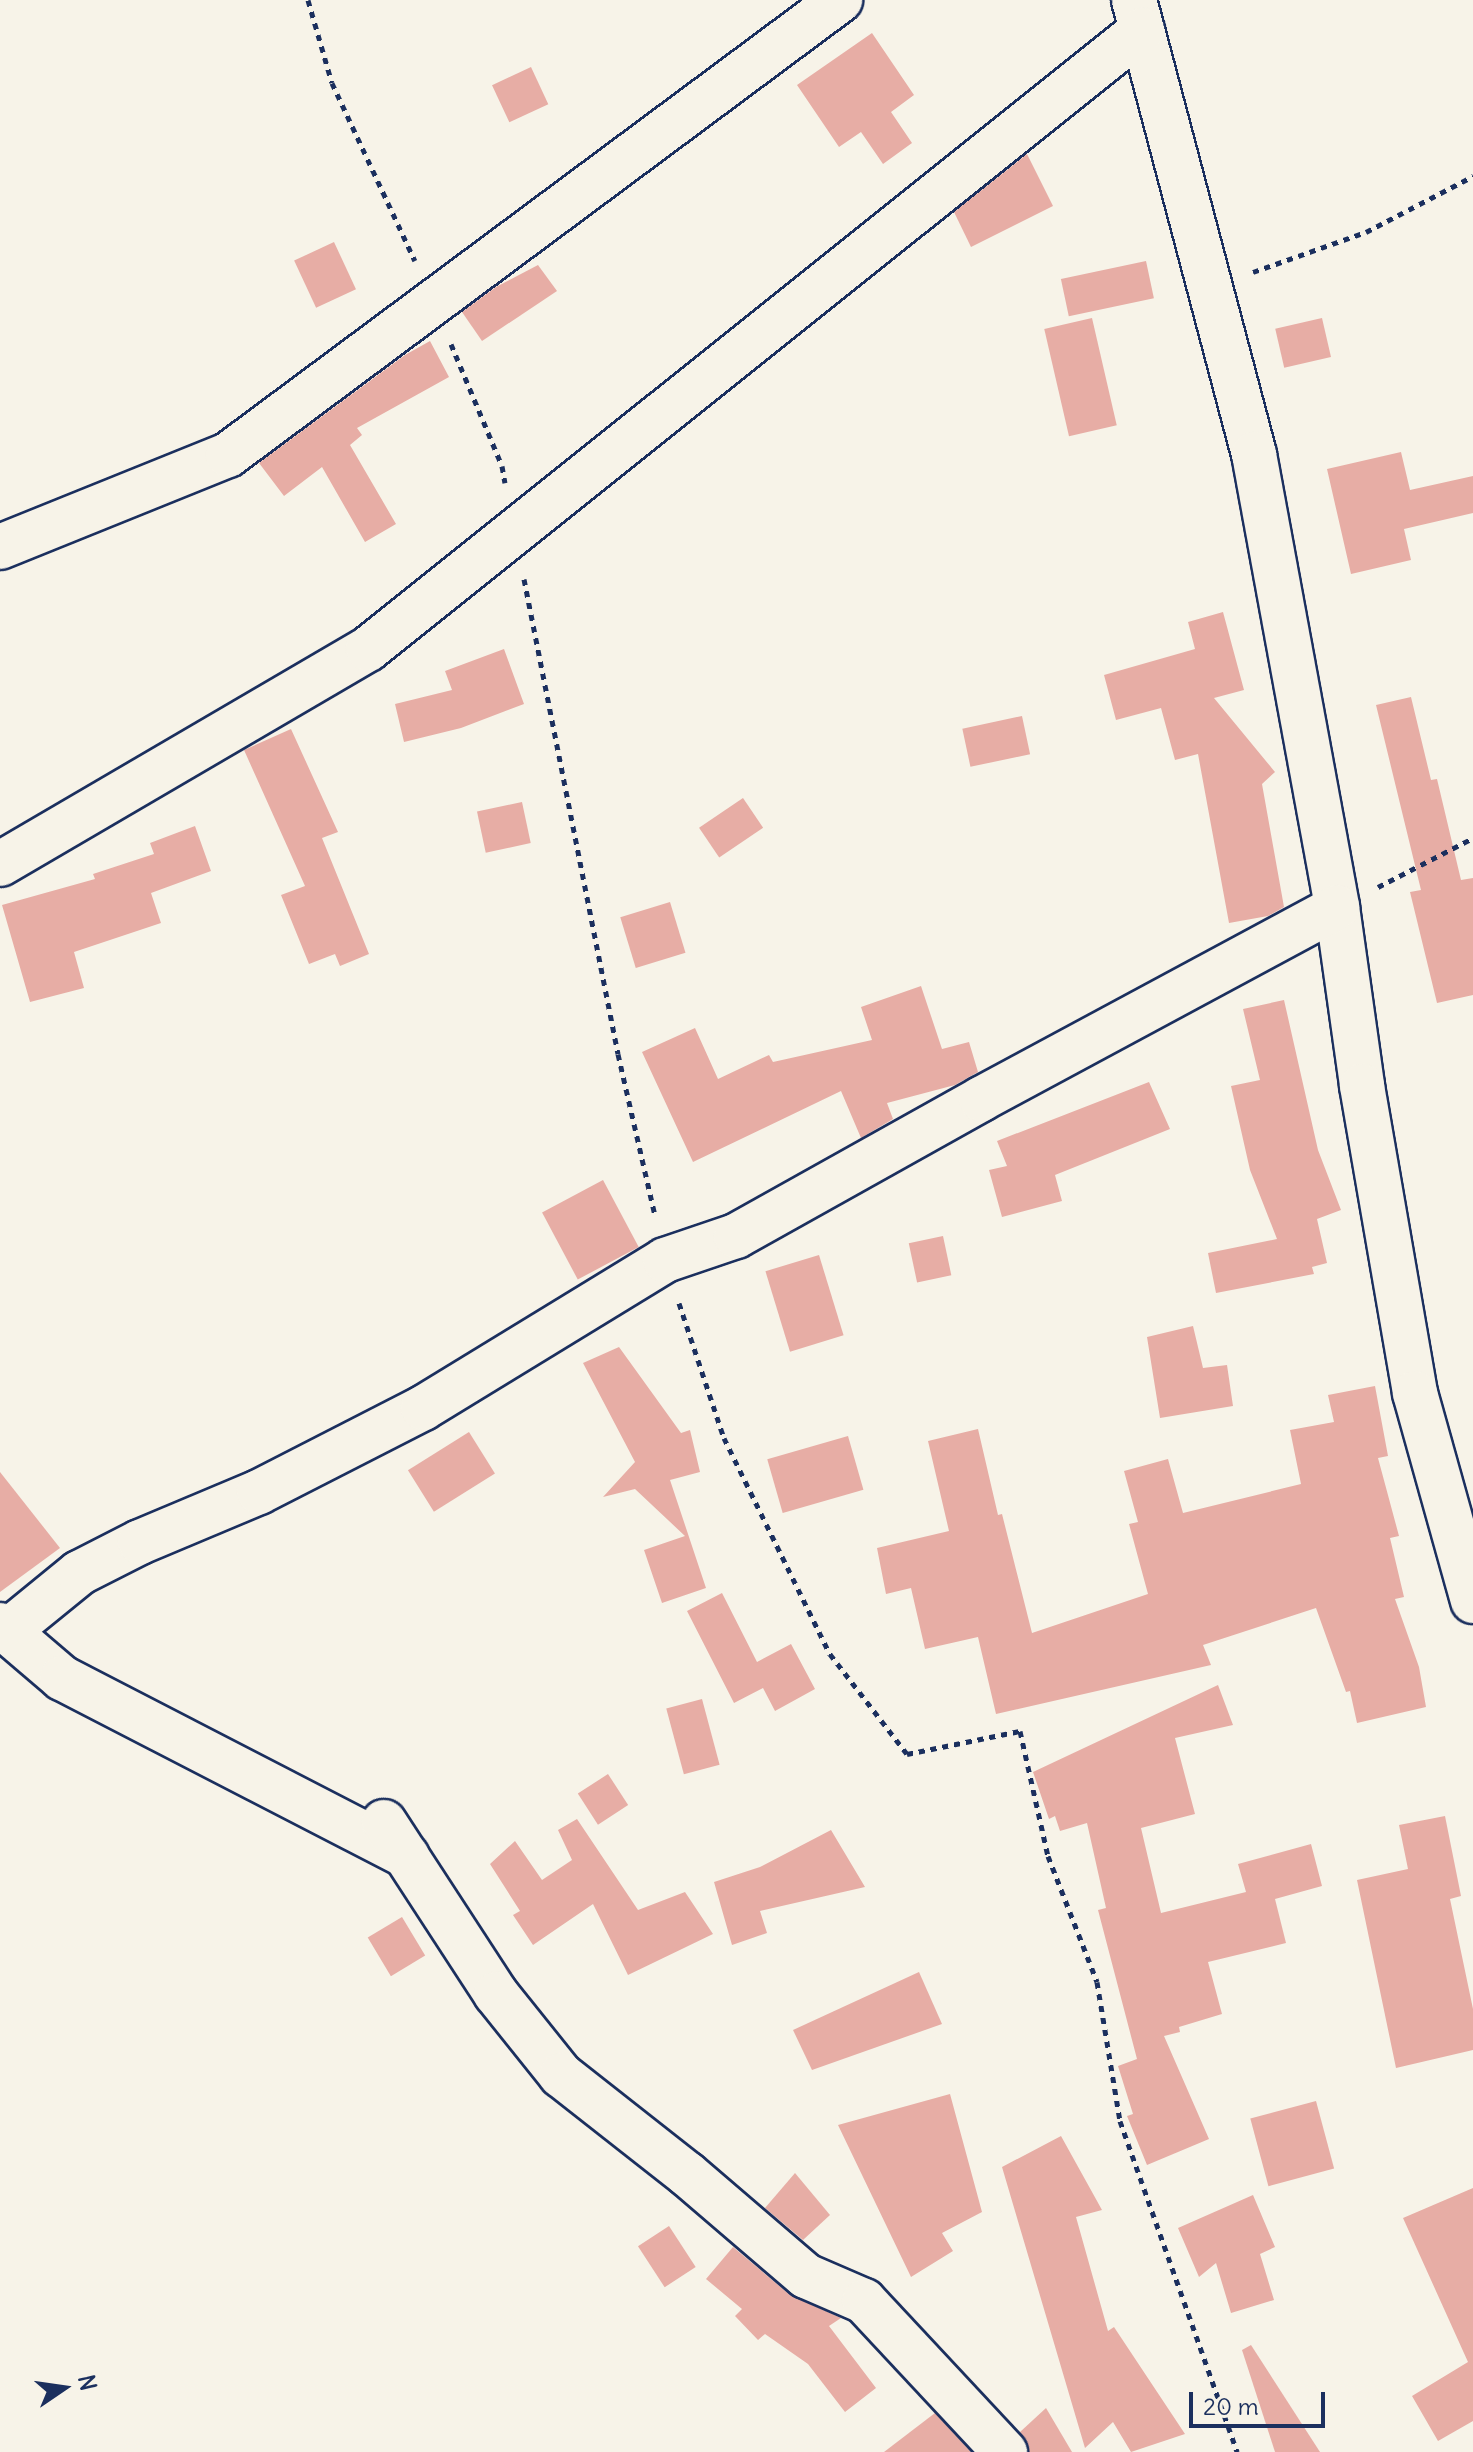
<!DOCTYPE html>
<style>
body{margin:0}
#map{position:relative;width:1473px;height:2452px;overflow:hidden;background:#f7f3e8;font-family:Delius,sans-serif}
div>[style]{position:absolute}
.building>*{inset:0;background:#e7ada5;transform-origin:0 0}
.path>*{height:5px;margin-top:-2.5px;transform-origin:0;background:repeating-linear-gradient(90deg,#1b2f5e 0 6px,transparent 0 12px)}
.roads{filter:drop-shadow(2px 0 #1b2f5e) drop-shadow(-2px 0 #1b2f5e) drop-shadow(0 2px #1b2f5e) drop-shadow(0 -2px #1b2f5e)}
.minor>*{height:44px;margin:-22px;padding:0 22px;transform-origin:22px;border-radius:22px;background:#f7f3e8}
span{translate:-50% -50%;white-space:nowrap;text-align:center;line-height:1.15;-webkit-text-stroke:6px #f7f3e8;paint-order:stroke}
.north{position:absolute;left:24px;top:2348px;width:80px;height:80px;-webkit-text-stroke:6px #f7f3e8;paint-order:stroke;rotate:77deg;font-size:22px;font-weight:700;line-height:32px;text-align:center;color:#1b2f5e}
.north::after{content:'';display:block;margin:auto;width:28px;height:36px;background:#1b2f5e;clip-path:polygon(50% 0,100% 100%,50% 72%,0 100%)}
.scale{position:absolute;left:1189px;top:2392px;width:136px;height:36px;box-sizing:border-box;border:4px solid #1b2f5e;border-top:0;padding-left:10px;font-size:24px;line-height:28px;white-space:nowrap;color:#1b2f5e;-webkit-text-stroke:6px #f7f3e8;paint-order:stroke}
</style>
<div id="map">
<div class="building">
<div style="clip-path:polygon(872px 33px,914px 95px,891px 112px,912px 143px,883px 164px,861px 132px,839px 147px,797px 85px)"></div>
<div style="left:531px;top:67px;width:41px;height:43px;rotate:65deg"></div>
<div style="clip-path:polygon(1027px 154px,1053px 206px,971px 247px,954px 212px)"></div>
<div style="left:334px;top:242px;width:52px;height:44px;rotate:65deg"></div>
<div style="left:1146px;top:261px;width:38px;height:87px;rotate:78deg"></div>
<div style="clip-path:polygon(538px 265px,557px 291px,482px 341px,462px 312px,496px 287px)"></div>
<div style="left:1092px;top:318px;width:110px;height:49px;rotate:77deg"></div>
<div style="left:1322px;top:318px;width:40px;height:48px;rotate:77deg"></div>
<div style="clip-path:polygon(430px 341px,449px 377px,357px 428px,362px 435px,350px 445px,396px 524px,365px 542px,322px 467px,284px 496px,259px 463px,405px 355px)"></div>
<div style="clip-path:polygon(1401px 452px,1410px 490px,1473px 476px,1473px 513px,1404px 529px,1411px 560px,1351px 574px,1327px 469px)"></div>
<div style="clip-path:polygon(1223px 612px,1244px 690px,1214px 698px,1275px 772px,1262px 784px,1284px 907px,1268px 916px,1229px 923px,1198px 754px,1175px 760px,1161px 708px,1116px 720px,1104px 675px,1195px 649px,1188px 622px)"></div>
<div style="clip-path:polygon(504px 649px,524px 704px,461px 728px,404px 742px,395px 704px,452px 690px,445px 671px)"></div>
<div style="clip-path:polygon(1411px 697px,1431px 780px,1437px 779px,1461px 880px,1473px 878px,1473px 995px,1437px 1003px,1410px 892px,1421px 890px,1376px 705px)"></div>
<div style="left:1022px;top:716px;width:39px;height:61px;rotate:78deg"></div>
<div style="clip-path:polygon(291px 729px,338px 832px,322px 838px,369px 954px,340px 966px,335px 954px,309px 964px,281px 895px,305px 886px,244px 750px)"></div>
<div style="left:743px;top:798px;width:36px;height:53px;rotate:56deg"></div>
<div style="left:522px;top:802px;width:42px;height:46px;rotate:78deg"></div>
<div style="clip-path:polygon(195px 826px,211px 871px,151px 893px,161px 923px,74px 952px,84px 988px,30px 1002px,2px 905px,95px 879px,93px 874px,154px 854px,150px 843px)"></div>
<div style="left:670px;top:902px;width:53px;height:52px;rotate:73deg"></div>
<div style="clip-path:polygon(921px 986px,942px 1049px,969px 1042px,978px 1072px,955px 1085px,887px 1103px,893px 1119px,861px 1138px,841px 1091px,693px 1162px,642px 1052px,695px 1028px,718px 1079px,769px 1055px,773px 1062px,872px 1040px,861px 1007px)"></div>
<div style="clip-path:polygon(1284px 1000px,1318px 1150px,1341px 1210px,1317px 1219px,1327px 1263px,1312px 1267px,1314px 1274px,1216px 1293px,1208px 1253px,1277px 1239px,1250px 1170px,1231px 1086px,1260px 1080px,1243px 1009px)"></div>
<div style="clip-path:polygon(1149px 1082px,1170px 1129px,1055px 1175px,1062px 1201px,1002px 1217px,989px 1170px,1007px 1166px,997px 1141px)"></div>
<div style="left:603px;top:1180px;width:76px;height:69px;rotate:62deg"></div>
<div style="left:943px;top:1236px;width:40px;height:35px;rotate:78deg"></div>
<div style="left:819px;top:1255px;width:84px;height:56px;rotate:73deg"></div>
<div style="clip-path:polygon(1193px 1326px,1203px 1368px,1227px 1365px,1233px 1406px,1160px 1418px,1147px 1337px)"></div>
<div style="clip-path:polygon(619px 1347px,681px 1433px,690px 1430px,700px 1472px,670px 1480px,706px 1588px,662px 1603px,644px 1550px,685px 1536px,635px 1489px,603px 1497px,635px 1462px,583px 1363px)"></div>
<div style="clip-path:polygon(1375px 1386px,1388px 1456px,1378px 1458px,1399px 1536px,1390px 1538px,1404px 1597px,1395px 1599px,1419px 1667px,1426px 1707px,1357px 1723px,1350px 1691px,1346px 1692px,1316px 1608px,1203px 1645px,1211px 1665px,996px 1714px,978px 1637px,925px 1649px,911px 1588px,886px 1594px,877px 1548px,949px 1531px,928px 1441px,978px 1429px,998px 1515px,1002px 1514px,1032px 1633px,1148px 1594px,1129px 1524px,1138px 1522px,1124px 1471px,1168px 1459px,1183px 1513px,1301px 1484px,1290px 1430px,1334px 1422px,1328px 1395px)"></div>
<div style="left:469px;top:1432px;width:49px;height:72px;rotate:58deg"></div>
<div style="left:848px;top:1436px;width:56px;height:84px;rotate:74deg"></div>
<div style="clip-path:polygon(0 1472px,60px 1548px,0 1592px)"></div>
<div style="clip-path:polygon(722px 1593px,757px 1662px,791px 1644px,815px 1689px,775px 1711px,763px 1688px,734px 1703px,687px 1611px)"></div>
<div style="clip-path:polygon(1218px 1685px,1233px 1725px,1175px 1738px,1195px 1814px,1141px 1828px,1161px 1913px,1246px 1892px,1238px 1864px,1311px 1844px,1322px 1886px,1275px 1899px,1286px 1943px,1208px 1962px,1222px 2014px,1179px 2027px,1180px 2032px,1164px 2036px,1209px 2139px,1147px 2165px,1127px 2116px,1133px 2114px,1118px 2066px,1137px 2059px,1098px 1910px,1106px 1908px,1087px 1823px,1060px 1831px,1055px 1816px,1049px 1819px,1033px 1772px)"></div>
<div style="left:702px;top:1699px;width:68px;height:37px;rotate:75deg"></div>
<div style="left:608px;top:1774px;width:37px;height:36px;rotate:57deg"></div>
<div style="clip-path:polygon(1445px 1816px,1461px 1896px,1450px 1899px,1473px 2009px,1473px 2050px,1396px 2068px,1357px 1880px,1408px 1869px,1399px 1825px)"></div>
<div style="clip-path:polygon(577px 1819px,638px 1910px,685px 1892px,713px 1934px,628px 1975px,593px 1904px,533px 1945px,513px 1915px,520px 1911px,490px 1864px,515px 1841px,542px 1880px,572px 1860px,558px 1830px)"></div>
<div style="clip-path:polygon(831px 1830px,865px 1887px,760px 1911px,767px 1933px,732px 1945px,714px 1882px,760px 1867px)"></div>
<div style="left:402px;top:1917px;width:45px;height:40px;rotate:59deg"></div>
<div style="clip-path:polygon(919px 1972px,942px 2024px,812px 2070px,793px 2030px)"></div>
<div style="clip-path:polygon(950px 2094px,982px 2212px,942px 2233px,953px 2251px,911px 2277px,838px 2125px)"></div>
<div style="left:1316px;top:2101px;width:70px;height:68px;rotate:75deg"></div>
<div style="clip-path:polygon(1061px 2136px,1102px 2210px,1076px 2217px,1108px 2331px,1114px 2327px,1185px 2434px,1131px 2452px,1113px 2422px,1085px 2448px,1002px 2167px)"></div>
<div style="clip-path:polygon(795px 2173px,830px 2215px,803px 2240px,765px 2208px)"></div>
<div style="clip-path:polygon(1473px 2188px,1473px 2421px,1438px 2441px,1412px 2396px,1468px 2362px,1403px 2218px)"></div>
<div style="clip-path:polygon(1253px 2195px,1275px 2247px,1260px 2254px,1274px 2300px,1231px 2313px,1216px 2263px,1199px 2277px,1178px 2228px)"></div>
<div style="left:669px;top:2226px;width:49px;height:37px;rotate:57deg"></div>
<div style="clip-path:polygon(733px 2247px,790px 2295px,841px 2318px,829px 2326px,876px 2388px,845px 2412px,808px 2364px,765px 2334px,758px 2340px,735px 2316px,742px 2309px,706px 2279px)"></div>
<div style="clip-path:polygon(1251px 2345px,1320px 2452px,1275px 2452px,1242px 2350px)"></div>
<div style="clip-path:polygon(1046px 2408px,1072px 2452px,1029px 2452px,1020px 2432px)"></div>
<div style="clip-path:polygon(935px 2413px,971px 2452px,884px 2452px)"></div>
</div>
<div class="path">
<div style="left:308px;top:0;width:86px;rotate:73.9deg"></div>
<div style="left:332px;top:83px;width:196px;rotate:65deg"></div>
<div style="left:1253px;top:272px;width:120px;rotate:-19.5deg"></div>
<div style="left:1366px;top:232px;width:121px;rotate:-27.6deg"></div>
<div style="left:451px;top:344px;width:132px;rotate:67.3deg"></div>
<div style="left:502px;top:466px;width:17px;rotate:80deg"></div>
<div style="left:524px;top:579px;width:484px;rotate:78.8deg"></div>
<div style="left:618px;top:1054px;width:166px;rotate:77.1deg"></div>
<div style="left:1378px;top:887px;width:107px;rotate:-27.3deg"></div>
<div style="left:679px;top:1303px;width:142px;rotate:71.6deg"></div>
<div style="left:724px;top:1438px;width:241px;rotate:63.9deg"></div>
<div style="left:830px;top:1654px;width:126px;rotate:52.4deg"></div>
<div style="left:907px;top:1754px;width:115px;rotate:-11.5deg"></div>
<div style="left:1020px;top:1731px;width:128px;rotate:77.4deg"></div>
<div style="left:1048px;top:1856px;width:135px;rotate:68.7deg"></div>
<div style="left:1097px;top:1982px;width:141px;rotate:80.6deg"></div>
<div style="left:1120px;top:2121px;width:351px;rotate:70.5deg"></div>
</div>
<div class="roads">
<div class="minor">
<div style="left:1134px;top:0;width:470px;rotate:75.2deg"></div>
<div style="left:1254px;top:454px;width:461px;rotate:79.6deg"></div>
<div style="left:1337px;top:907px;width:181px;rotate:82deg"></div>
<div style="left:1362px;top:1086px;width:312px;rotate:80.2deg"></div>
<div style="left:1415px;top:1393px;width:216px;rotate:74.4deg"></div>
<div style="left:0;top:547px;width:246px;rotate:-22deg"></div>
<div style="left:228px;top:455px;width:763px;rotate:-36.63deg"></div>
<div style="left:0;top:864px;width:426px;rotate:-30.3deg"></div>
<div style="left:368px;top:649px;width:991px;rotate:-38.65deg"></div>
<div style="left:0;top:1625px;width:82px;rotate:40.5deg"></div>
<div style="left:62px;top:1678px;width:388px;rotate:27.3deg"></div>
<div style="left:8px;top:1631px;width:92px;rotate:-39.2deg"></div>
<div style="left:79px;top:1573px;width:68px;rotate:-26.9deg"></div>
<div style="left:140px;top:1542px;width:129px;rotate:-22.8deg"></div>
<div style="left:259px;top:1492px;width:184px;rotate:-27.1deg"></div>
<div style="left:423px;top:1408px;width:284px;rotate:-31.4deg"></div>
<div style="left:665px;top:1260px;width:75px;rotate:-18.7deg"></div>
<div style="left:736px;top:1236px;width:281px;rotate:-29.2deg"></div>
<div style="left:981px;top:1099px;width:404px;rotate:-28.3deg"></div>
<div style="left:384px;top:1822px;width:205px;rotate:56.9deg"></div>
<div style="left:496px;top:1994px;width:104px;rotate:51.3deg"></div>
<div style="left:561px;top:2075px;width:160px;rotate:38.2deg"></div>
<div style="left:687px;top:2174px;width:157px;rotate:40.6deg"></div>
<div style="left:806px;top:2276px;width:63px;rotate:23.3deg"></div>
<div style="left:864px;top:2301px;width:207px;rotate:47deg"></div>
</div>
</div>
<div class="north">N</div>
<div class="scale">20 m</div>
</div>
